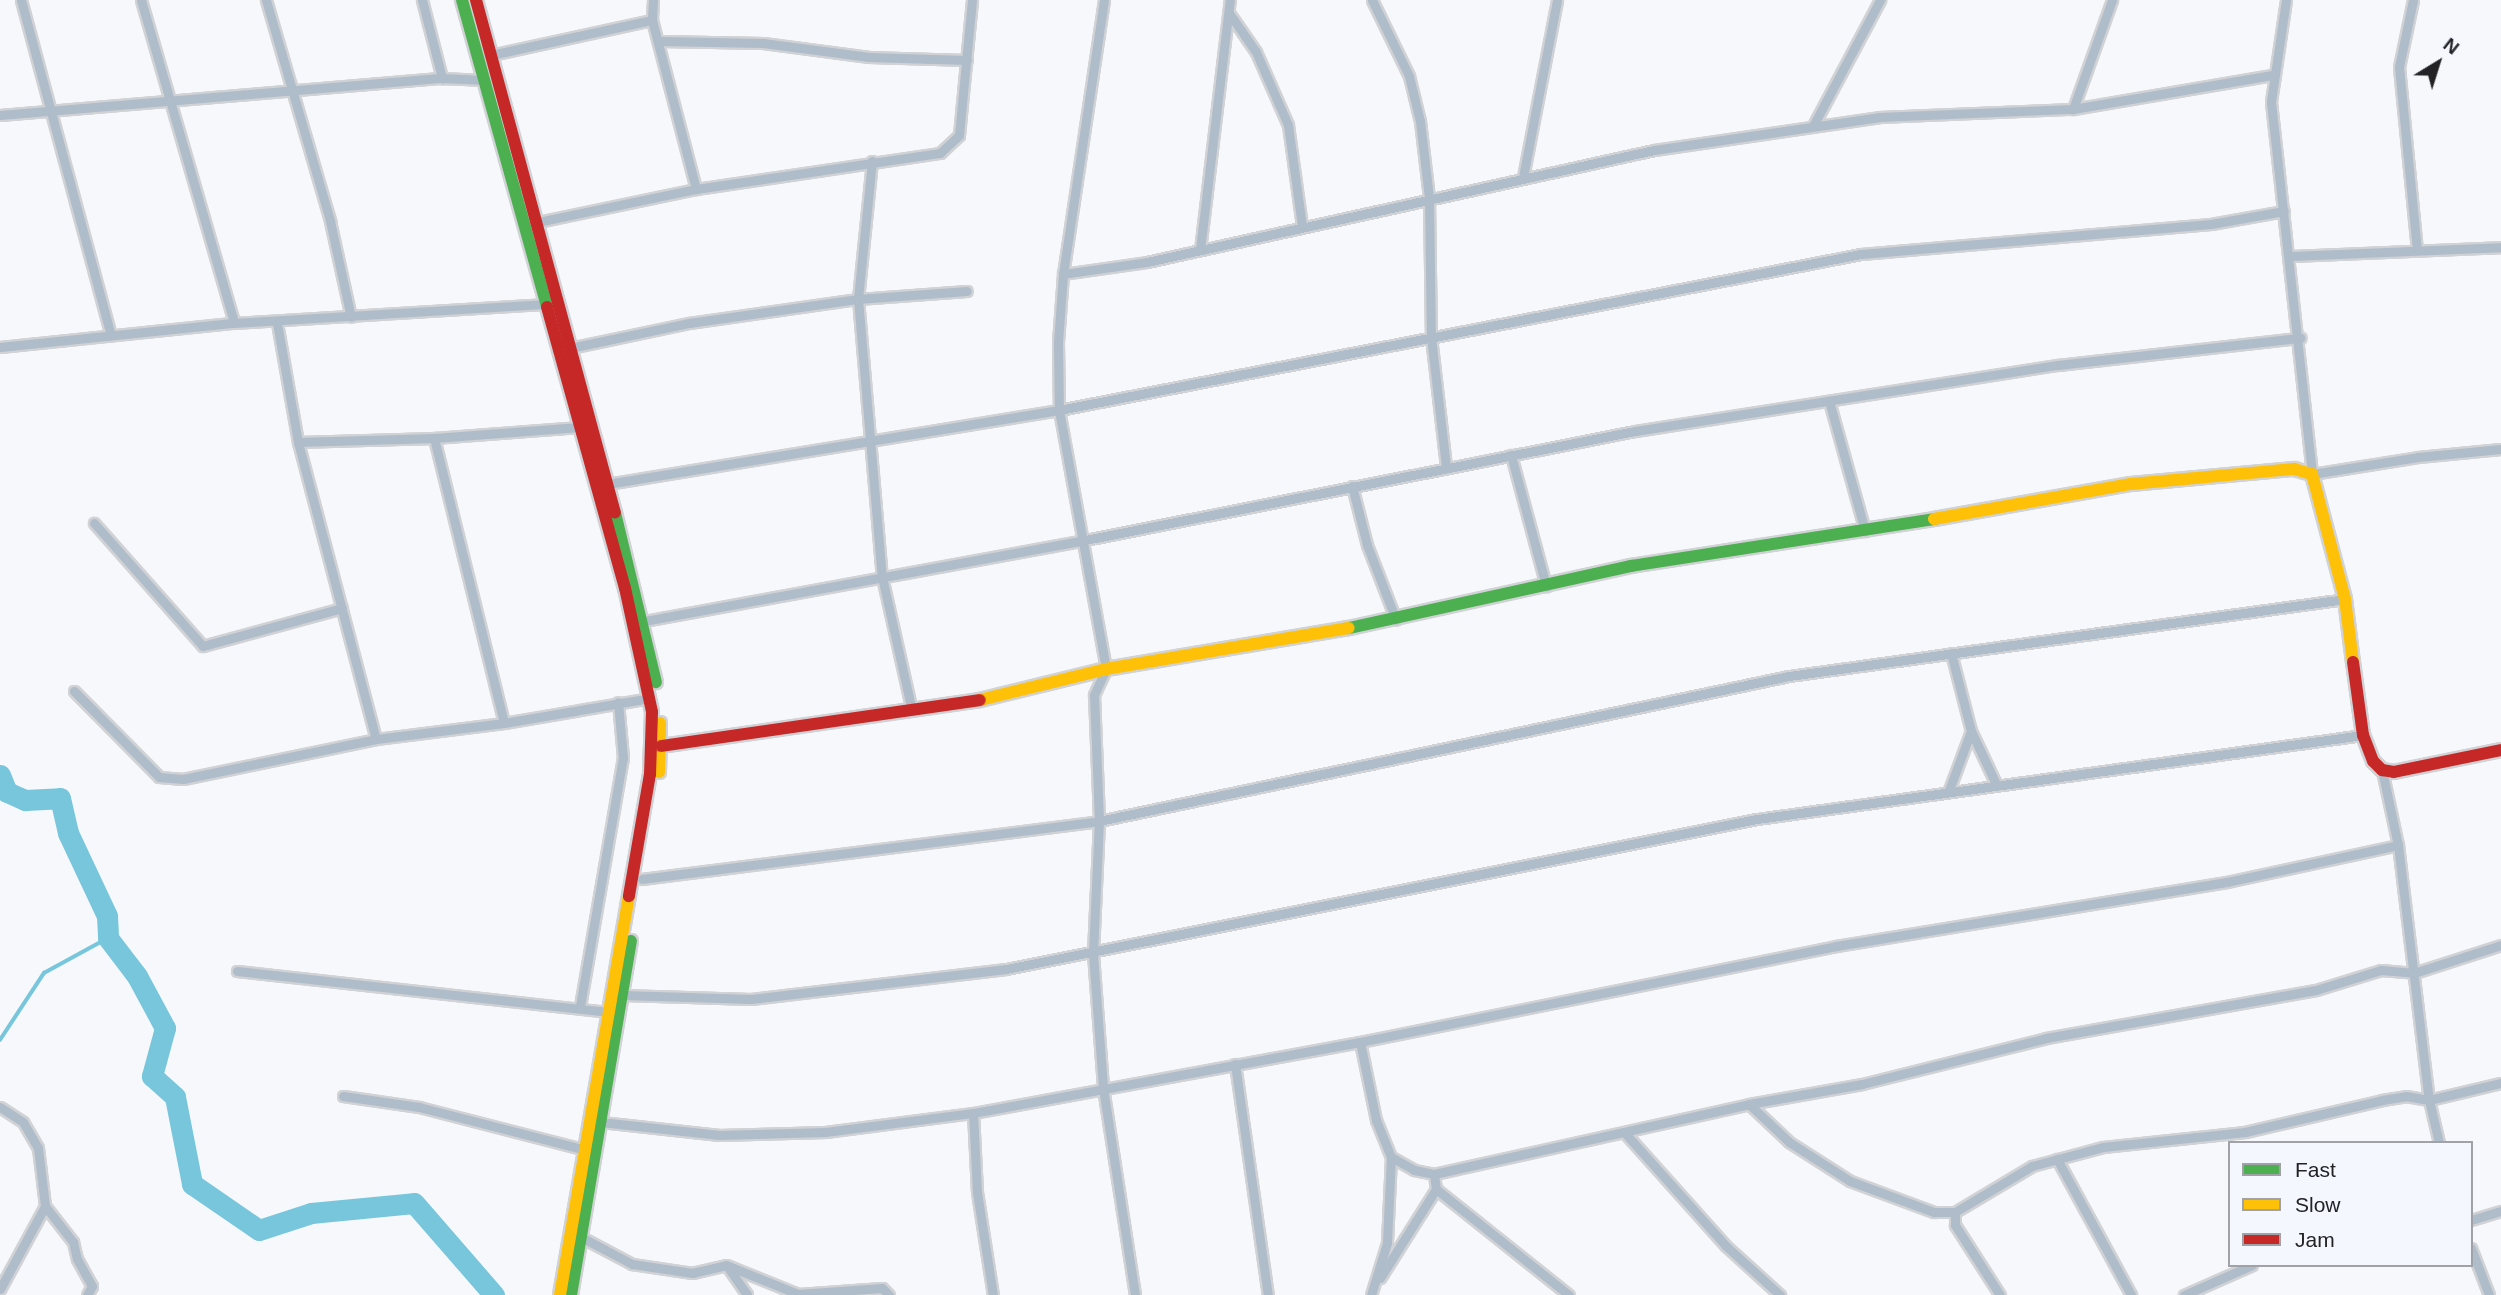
<!DOCTYPE html>
<style>
body{margin:0}
#map{position:relative;width:2501px;height:1295px;overflow:hidden;background:#f6f8fc;font-family:Helvetica,sans-serif}
div>[style]{position:absolute}
.stream>*{height:3.5px;margin:-1.75px;padding:0 1.75px;transform-origin:1.75px;border-radius:1.75px;background:#77c6db}
.river>*{height:21px;margin:-10.5px;padding:0 10.5px;transform-origin:10.5px;border-radius:10.5px;background:#77c6db}
.roads{filter:drop-shadow(2px 0 #d1d2d5) drop-shadow(-2px 0 #d1d2d5) drop-shadow(0 2px #d1d2d5) drop-shadow(0 -2px #d1d2d5)}
.street>*{height:9px;margin:-4.5px;padding:0 4.5px;transform-origin:4.5px;border-radius:4.5px;background:#afbcc9}
.fast>*{height:12px;margin:-6px;padding:0 6px;transform-origin:6px;border-radius:6px;background:#4caf50}
.slow>*{height:12px;margin:-6px;padding:0 6px;transform-origin:6px;border-radius:6px;background:#ffc107}
.jam>*{height:12px;margin:-6px;padding:0 6px;transform-origin:6px;border-radius:6px;background:#c62828}
span{translate:-50% -50%;white-space:nowrap;text-align:center;line-height:1.15;-webkit-text-stroke:7px #f4f7fe;paint-order:stroke}
.legend{position:absolute;left:2228px;top:1141px;width:245px;height:126px;box-sizing:border-box;background:#f4f7fe;border:2px solid #a0a2a8;margin:0;padding:9px 12px;list-style:none;font-size:21px;color:#232326}
.legend li{display:flex;align-items:center;gap:14px;height:35px}
.legend b{width:35px;border:2px solid #a0a2a8}
.north{position:absolute;left:2403px;top:28px;width:70px;height:70px;-webkit-text-stroke:5px #f4f7fe;paint-order:stroke;rotate:38deg;font-size:19px;font-weight:700;line-height:28px;text-align:center;color:#232326}
.north::after{content:'';display:block;margin:auto;width:24px;height:32px;background:#232326;clip-path:polygon(50% 0,100% 100%,50% 72%,0 100%)}
</style>
<div id="map">
<div class="stream">
<div style="left:0;top:1040px;width:80px;rotate:-56.7deg"></div>
<div style="left:44px;top:973px;width:73px;rotate:-28.7deg"></div>
</div>
<div class="river">
<div style="left:0;top:775px;width:18px;rotate:68deg"></div>
<div style="left:7px;top:792px;width:20px;rotate:24deg"></div>
<div style="left:25px;top:800px;width:35px;rotate:-3deg"></div>
<div style="left:60px;top:798px;width:36px;rotate:77deg"></div>
<div style="left:68px;top:833px;width:92px;rotate:64.8deg"></div>
<div style="left:107px;top:916px;width:22px;rotate:87deg"></div>
<div style="left:108px;top:938px;width:48px;rotate:52.7deg"></div>
<div style="left:137px;top:976px;width:59px;rotate:61.7deg"></div>
<div style="left:165px;top:1028px;width:50px;rotate:105.2deg"></div>
<div style="left:152px;top:1076px;width:31px;rotate:42deg"></div>
<div style="left:175px;top:1097px;width:89px;rotate:78.9deg"></div>
<div style="left:192px;top:1184px;width:81px;rotate:34.5deg"></div>
<div style="left:259px;top:1230px;width:55px;rotate:-18.1deg"></div>
<div style="left:311px;top:1213px;width:103px;rotate:-5.5deg"></div>
<div style="left:414px;top:1203px;width:122px;rotate:49deg"></div>
</div>
<div class="roads">
<div class="street">
<div style="left:21px;top:0;width:347px;rotate:75deg"></div>
<div style="left:141px;top:0;width:336px;rotate:73.9deg"></div>
<div style="left:266px;top:0;width:230px;rotate:73.8deg"></div>
<div style="left:330px;top:221px;width:98px;rotate:77.7deg"></div>
<div style="left:422px;top:0;width:81px;rotate:75.6deg"></div>
<div style="left:653px;top:0;width:20px;rotate:93deg"></div>
<div style="left:652px;top:20px;width:175px;rotate:75.4deg"></div>
<div style="left:1104px;top:0;width:277px;rotate:98.5deg"></div>
<div style="left:1063px;top:274px;width:68px;rotate:94.2deg"></div>
<div style="left:1058px;top:342px;width:68px;rotate:89.2deg"></div>
<div style="left:1059px;top:410px;width:263px;rotate:79.7deg"></div>
<div style="left:1106px;top:669px;width:29px;rotate:115deg"></div>
<div style="left:1094px;top:695px;width:126px;rotate:87.7deg"></div>
<div style="left:1099px;top:821px;width:133px;rotate:92.6deg"></div>
<div style="left:1093px;top:954px;width:134px;rotate:85.7deg"></div>
<div style="left:1103px;top:1088px;width:209px;rotate:81.2deg"></div>
<div style="left:1372px;top:0;width:85px;rotate:64deg"></div>
<div style="left:1409px;top:76px;width:46px;rotate:76.3deg"></div>
<div style="left:1420px;top:121px;width:78px;rotate:83.3deg"></div>
<div style="left:1429px;top:198px;width:139px;rotate:89.2deg"></div>
<div style="left:1431px;top:337px;width:131px;rotate:83.4deg"></div>
<div style="left:2286px;top:0;width:103px;rotate:98.4deg"></div>
<div style="left:2271px;top:102px;width:374px;rotate:83.7deg"></div>
<div style="left:2312px;top:474px;width:107px;rotate:-9.1deg"></div>
<div style="left:2418px;top:457px;width:83px;rotate:-5.5deg"></div>
<div style="left:2413px;top:0;width:68px;rotate:101.8deg"></div>
<div style="left:2399px;top:67px;width:183px;rotate:84.4deg"></div>
<div style="left:1229px;top:13px;width:47px;rotate:55.3deg"></div>
<div style="left:1256px;top:52px;width:80px;rotate:66.3deg"></div>
<div style="left:1288px;top:125px;width:102px;rotate:82.1deg"></div>
<div style="left:660px;top:41px;width:103px;rotate:1.1deg"></div>
<div style="left:763px;top:43px;width:107px;rotate:7.5deg"></div>
<div style="left:869px;top:57px;width:98px;rotate:1.8deg"></div>
<div style="left:491px;top:55px;width:165px;rotate:-12.3deg"></div>
<div style="left:2073px;top:109px;width:116px;rotate:-70.3deg"></div>
<div style="left:0;top:115px;width:444px;rotate:-4.8deg"></div>
<div style="left:442px;top:78px;width:42px;rotate:2.7deg"></div>
<div style="left:1813px;top:126px;width:143px;rotate:-62deg"></div>
<div style="left:872px;top:161px;width:139px;rotate:95.8deg"></div>
<div style="left:858px;top:299px;width:279px;rotate:85.1deg"></div>
<div style="left:882px;top:577px;width:137px;rotate:77.4deg"></div>
<div style="left:1523px;top:177px;width:180px;rotate:-79.1deg"></div>
<div style="left:538px;top:222px;width:161px;rotate:-11.8deg"></div>
<div style="left:696px;top:189px;width:247px;rotate:-8.4deg"></div>
<div style="left:940px;top:153px;width:26px;rotate:-43deg"></div>
<div style="left:959px;top:135px;width:136px;rotate:-84.5deg"></div>
<div style="left:1200px;top:250px;width:252px;rotate:-83.2deg"></div>
<div style="left:2290px;top:256px;width:211px;rotate:-2.4deg"></div>
<div style="left:1063px;top:274px;width:85px;rotate:-8.1deg"></div>
<div style="left:1147px;top:262px;width:519px;rotate:-12.46deg"></div>
<div style="left:1654px;top:150px;width:227px;rotate:-8.3deg"></div>
<div style="left:1879px;top:117px;width:194px;rotate:-2.4deg"></div>
<div style="left:2073px;top:109px;width:202px;rotate:-9.7deg"></div>
<div style="left:277px;top:323px;width:121px;rotate:80deg"></div>
<div style="left:298px;top:442px;width:307px;rotate:75.3deg"></div>
<div style="left:0;top:347px;width:235px;rotate:-5.9deg"></div>
<div style="left:234px;top:323px;width:313px;rotate:-3.5deg"></div>
<div style="left:570px;top:348px;width:122px;rotate:-11.9deg"></div>
<div style="left:689px;top:323px;width:171px;rotate:-8.1deg"></div>
<div style="left:858px;top:299px;width:109px;rotate:-4.2deg"></div>
<div style="left:1829px;top:401px;width:135px;rotate:74.5deg"></div>
<div style="left:434px;top:438px;width:293px;rotate:76.2deg"></div>
<div style="left:298px;top:442px;width:136px;rotate:-1.7deg"></div>
<div style="left:434px;top:438px;width:146px;rotate:-4.3deg"></div>
<div style="left:1511px;top:455px;width:136px;rotate:75deg"></div>
<div style="left:607px;top:484px;width:458px;rotate:-9.3deg"></div>
<div style="left:1059px;top:410px;width:817px;rotate:-11.01deg"></div>
<div style="left:1861px;top:254px;width:351px;rotate:-4.9deg"></div>
<div style="left:2211px;top:224px;width:74px;rotate:-10.1deg"></div>
<div style="left:1352px;top:486px;width:61px;rotate:75.7deg"></div>
<div style="left:1367px;top:545px;width:80px;rotate:68.9deg"></div>
<div style="left:94px;top:523px;width:164px;rotate:48.5deg"></div>
<div style="left:203px;top:646px;width:144px;rotate:-15.3deg"></div>
<div style="left:644px;top:621px;width:443px;rotate:-10.4deg"></div>
<div style="left:1080px;top:541px;width:566px;rotate:-11.21deg"></div>
<div style="left:1635px;top:431px;width:428px;rotate:-8.9deg"></div>
<div style="left:2058px;top:365px;width:244px;rotate:-6.4deg"></div>
<div style="left:1951px;top:653px;width:81px;rotate:75.6deg"></div>
<div style="left:1971px;top:731px;width:59px;rotate:64.7deg"></div>
<div style="left:74px;top:691px;width:121px;rotate:45.3deg"></div>
<div style="left:159px;top:777px;width:24px;rotate:5deg"></div>
<div style="left:183px;top:779px;width:197px;rotate:-11.7deg"></div>
<div style="left:376px;top:739px;width:129px;rotate:-7.1deg"></div>
<div style="left:504px;top:723px;width:148px;rotate:-9.7deg"></div>
<div style="left:2382px;top:770px;width:77px;rotate:78deg"></div>
<div style="left:2398px;top:845px;width:257px;rotate:83.1deg"></div>
<div style="left:2429px;top:1100px;width:44px;rotate:76.9deg"></div>
<div style="left:1949px;top:790px;width:63px;rotate:-69.6deg"></div>
<div style="left:642px;top:879px;width:461px;rotate:-7.2deg"></div>
<div style="left:1099px;top:821px;width:705px;rotate:-11.87deg"></div>
<div style="left:1789px;top:676px;width:561px;rotate:-7.88deg"></div>
<div style="left:237px;top:971px;width:375px;rotate:6.3deg"></div>
<div style="left:623px;top:995px;width:128px;rotate:1.8deg"></div>
<div style="left:751px;top:999px;width:257px;rotate:-6.7deg"></div>
<div style="left:1006px;top:969px;width:766px;rotate:-11.3deg"></div>
<div style="left:1757px;top:819px;width:612px;rotate:-7.89deg"></div>
<div style="left:580px;top:1006px;width:252px;rotate:-80.2deg"></div>
<div style="left:623px;top:758px;width:56px;rotate:-95.1deg"></div>
<div style="left:1360px;top:1042px;width:80px;rotate:78.4deg"></div>
<div style="left:1376px;top:1120px;width:40px;rotate:68deg"></div>
<div style="left:1391px;top:1157px;width:86px;rotate:92.7deg"></div>
<div style="left:1387px;top:1243px;width:54px;rotate:107.1deg"></div>
<div style="left:1235px;top:1064px;width:233px;rotate:81.9deg"></div>
<div style="left:343px;top:1096px;width:77px;rotate:8.2deg"></div>
<div style="left:419px;top:1107px;width:172px;rotate:14.4deg"></div>
<div style="left:1749px;top:1104px;width:55px;rotate:43.5deg"></div>
<div style="left:1789px;top:1142px;width:72px;rotate:32.6deg"></div>
<div style="left:1850px;top:1181px;width:90px;rotate:20.3deg"></div>
<div style="left:1934px;top:1212px;width:21px"></div>
<div style="left:1955px;top:1212px;width:90px;rotate:-30.9deg"></div>
<div style="left:2032px;top:1166px;width:73px;rotate:-15deg"></div>
<div style="left:2103px;top:1147px;width:143px;rotate:-6deg"></div>
<div style="left:2245px;top:1132px;width:141px;rotate:-13.1deg"></div>
<div style="left:2382px;top:1100px;width:24px;rotate:-9deg"></div>
<div style="left:2406px;top:1096px;width:23px;rotate:10deg"></div>
<div style="left:2429px;top:1100px;width:74px;rotate:-13.3deg"></div>
<div style="left:0;top:1107px;width:27px;rotate:33deg"></div>
<div style="left:23px;top:1122px;width:30px;rotate:60deg"></div>
<div style="left:38px;top:1148px;width:58px;rotate:83.1deg"></div>
<div style="left:45px;top:1206px;width:46px;rotate:52.1deg"></div>
<div style="left:73px;top:1242px;width:17px;rotate:77deg"></div>
<div style="left:77px;top:1259px;width:31px;rotate:61deg"></div>
<div style="left:92px;top:1286px;width:10px;rotate:119deg"></div>
<div style="left:973px;top:1113px;width:79px;rotate:87.1deg"></div>
<div style="left:977px;top:1192px;width:104px;rotate:81.2deg"></div>
<div style="left:601px;top:1122px;width:119px;rotate:6.3deg"></div>
<div style="left:719px;top:1135px;width:107px;rotate:-1.6deg"></div>
<div style="left:826px;top:1132px;width:148px;rotate:-7.4deg"></div>
<div style="left:973px;top:1113px;width:393px;rotate:-10.4deg"></div>
<div style="left:1360px;top:1042px;width:486px;rotate:-11.4deg"></div>
<div style="left:1836px;top:946px;width:396px;rotate:-9.3deg"></div>
<div style="left:2227px;top:882px;width:175px;rotate:-12.2deg"></div>
<div style="left:1624px;top:1132px;width:153px;rotate:48.2deg"></div>
<div style="left:1726px;top:1246px;width:73px;rotate:42.2deg"></div>
<div style="left:1391px;top:1157px;width:26px;rotate:29deg"></div>
<div style="left:1414px;top:1170px;width:20px;rotate:11deg"></div>
<div style="left:1434px;top:1174px;width:323px;rotate:-12.5deg"></div>
<div style="left:1749px;top:1104px;width:115px;rotate:-10deg"></div>
<div style="left:1862px;top:1084px;width:190px;rotate:-14deg"></div>
<div style="left:2046px;top:1038px;width:274px;rotate:-10.1deg"></div>
<div style="left:2316px;top:990px;width:68px;rotate:-17.1deg"></div>
<div style="left:2381px;top:970px;width:33px;rotate:5deg"></div>
<div style="left:2414px;top:973px;width:91px;rotate:-17.8deg"></div>
<div style="left:2057px;top:1159px;width:155px;rotate:61.4deg"></div>
<div style="left:1436px;top:1189px;width:170px;rotate:38.6deg"></div>
<div style="left:1955px;top:1212px;width:13px;rotate:90deg"></div>
<div style="left:1955px;top:1225px;width:83px;rotate:57.3deg"></div>
<div style="left:2471px;top:1220px;width:31px;rotate:-17deg"></div>
<div style="left:581px;top:1237px;width:58px;rotate:27.9deg"></div>
<div style="left:632px;top:1264px;width:61px;rotate:8.5deg"></div>
<div style="left:692px;top:1273px;width:35px;rotate:-13deg"></div>
<div style="left:726px;top:1265px;width:78px;rotate:21.9deg"></div>
<div style="left:798px;top:1294px;width:84px;rotate:-4.1deg"></div>
<div style="left:882px;top:1288px;width:10px;rotate:45deg"></div>
<div style="left:2471px;top:1248px;width:50px;rotate:69deg"></div>
<div style="left:727px;top:1266px;width:35px;rotate:55deg"></div>
<div style="left:1380px;top:1278px;width:105px;rotate:-57.8deg"></div>
<div style="left:1436px;top:1189px;width:15px;rotate:-98deg"></div>
<div style="left:0;top:1289px;width:94px;rotate:-61.5deg"></div>
<div style="left:2184px;top:1295px;width:74px;rotate:-23.8deg"></div>
</div>
<div class="fast">
<div style="left:462px;top:0;width:319px;rotate:74.5deg"></div>
<div style="left:615px;top:513px;width:174px;rotate:76.4deg"></div>
<div style="left:1349px;top:628px;width:289px;rotate:-12.4deg"></div>
<div style="left:1631px;top:566px;width:307px;rotate:-8.8deg"></div>
<div style="left:571px;top:1295px;width:359px;rotate:-80.4deg"></div>
</div>
<div class="slow">
<div style="left:1934px;top:519px;width:200px;rotate:-10.1deg"></div>
<div style="left:2131px;top:484px;width:164px;rotate:-5.3deg"></div>
<div style="left:2294px;top:469px;width:19px;rotate:16deg"></div>
<div style="left:2312px;top:474px;width:129px;rotate:75.2deg"></div>
<div style="left:2345px;top:599px;width:64px;rotate:82.8deg"></div>
<div style="left:980px;top:700px;width:130px;rotate:-13.8deg"></div>
<div style="left:1106px;top:669px;width:246px;rotate:-9.6deg"></div>
<div style="left:659px;top:772px;width:49px;rotate:-88.8deg"></div>
<div style="left:560px;top:1295px;width:405px;rotate:-80.2deg"></div>
</div>
<div class="jam">
<div style="left:476px;top:0;width:531px;rotate:74.84deg"></div>
<div style="left:547px;top:307px;width:292px;rotate:74.5deg"></div>
<div style="left:625px;top:588px;width:127px;rotate:77.7deg"></div>
<div style="left:652px;top:712px;width:62px;rotate:91.8deg"></div>
<div style="left:650px;top:774px;width:124px;rotate:99.8deg"></div>
<div style="left:2353px;top:662px;width:74px;rotate:82.2deg"></div>
<div style="left:2363px;top:735px;width:28px;rotate:69deg"></div>
<div style="left:2373px;top:761px;width:13px;rotate:45deg"></div>
<div style="left:2382px;top:770px;width:12px;rotate:9deg"></div>
<div style="left:2394px;top:772px;width:109px;rotate:-11.6deg"></div>
<div style="left:661px;top:746px;width:322px;rotate:-8.2deg"></div>
</div>
</div>
<ul class="legend">
<li><b style="height:9px;background:#4caf50"></b>Fast</li>
<li><b style="height:9px;background:#ffc107"></b>Slow</li>
<li><b style="height:9px;background:#c62828"></b>Jam</li>
</ul>
<div class="north">N</div>
</div>
